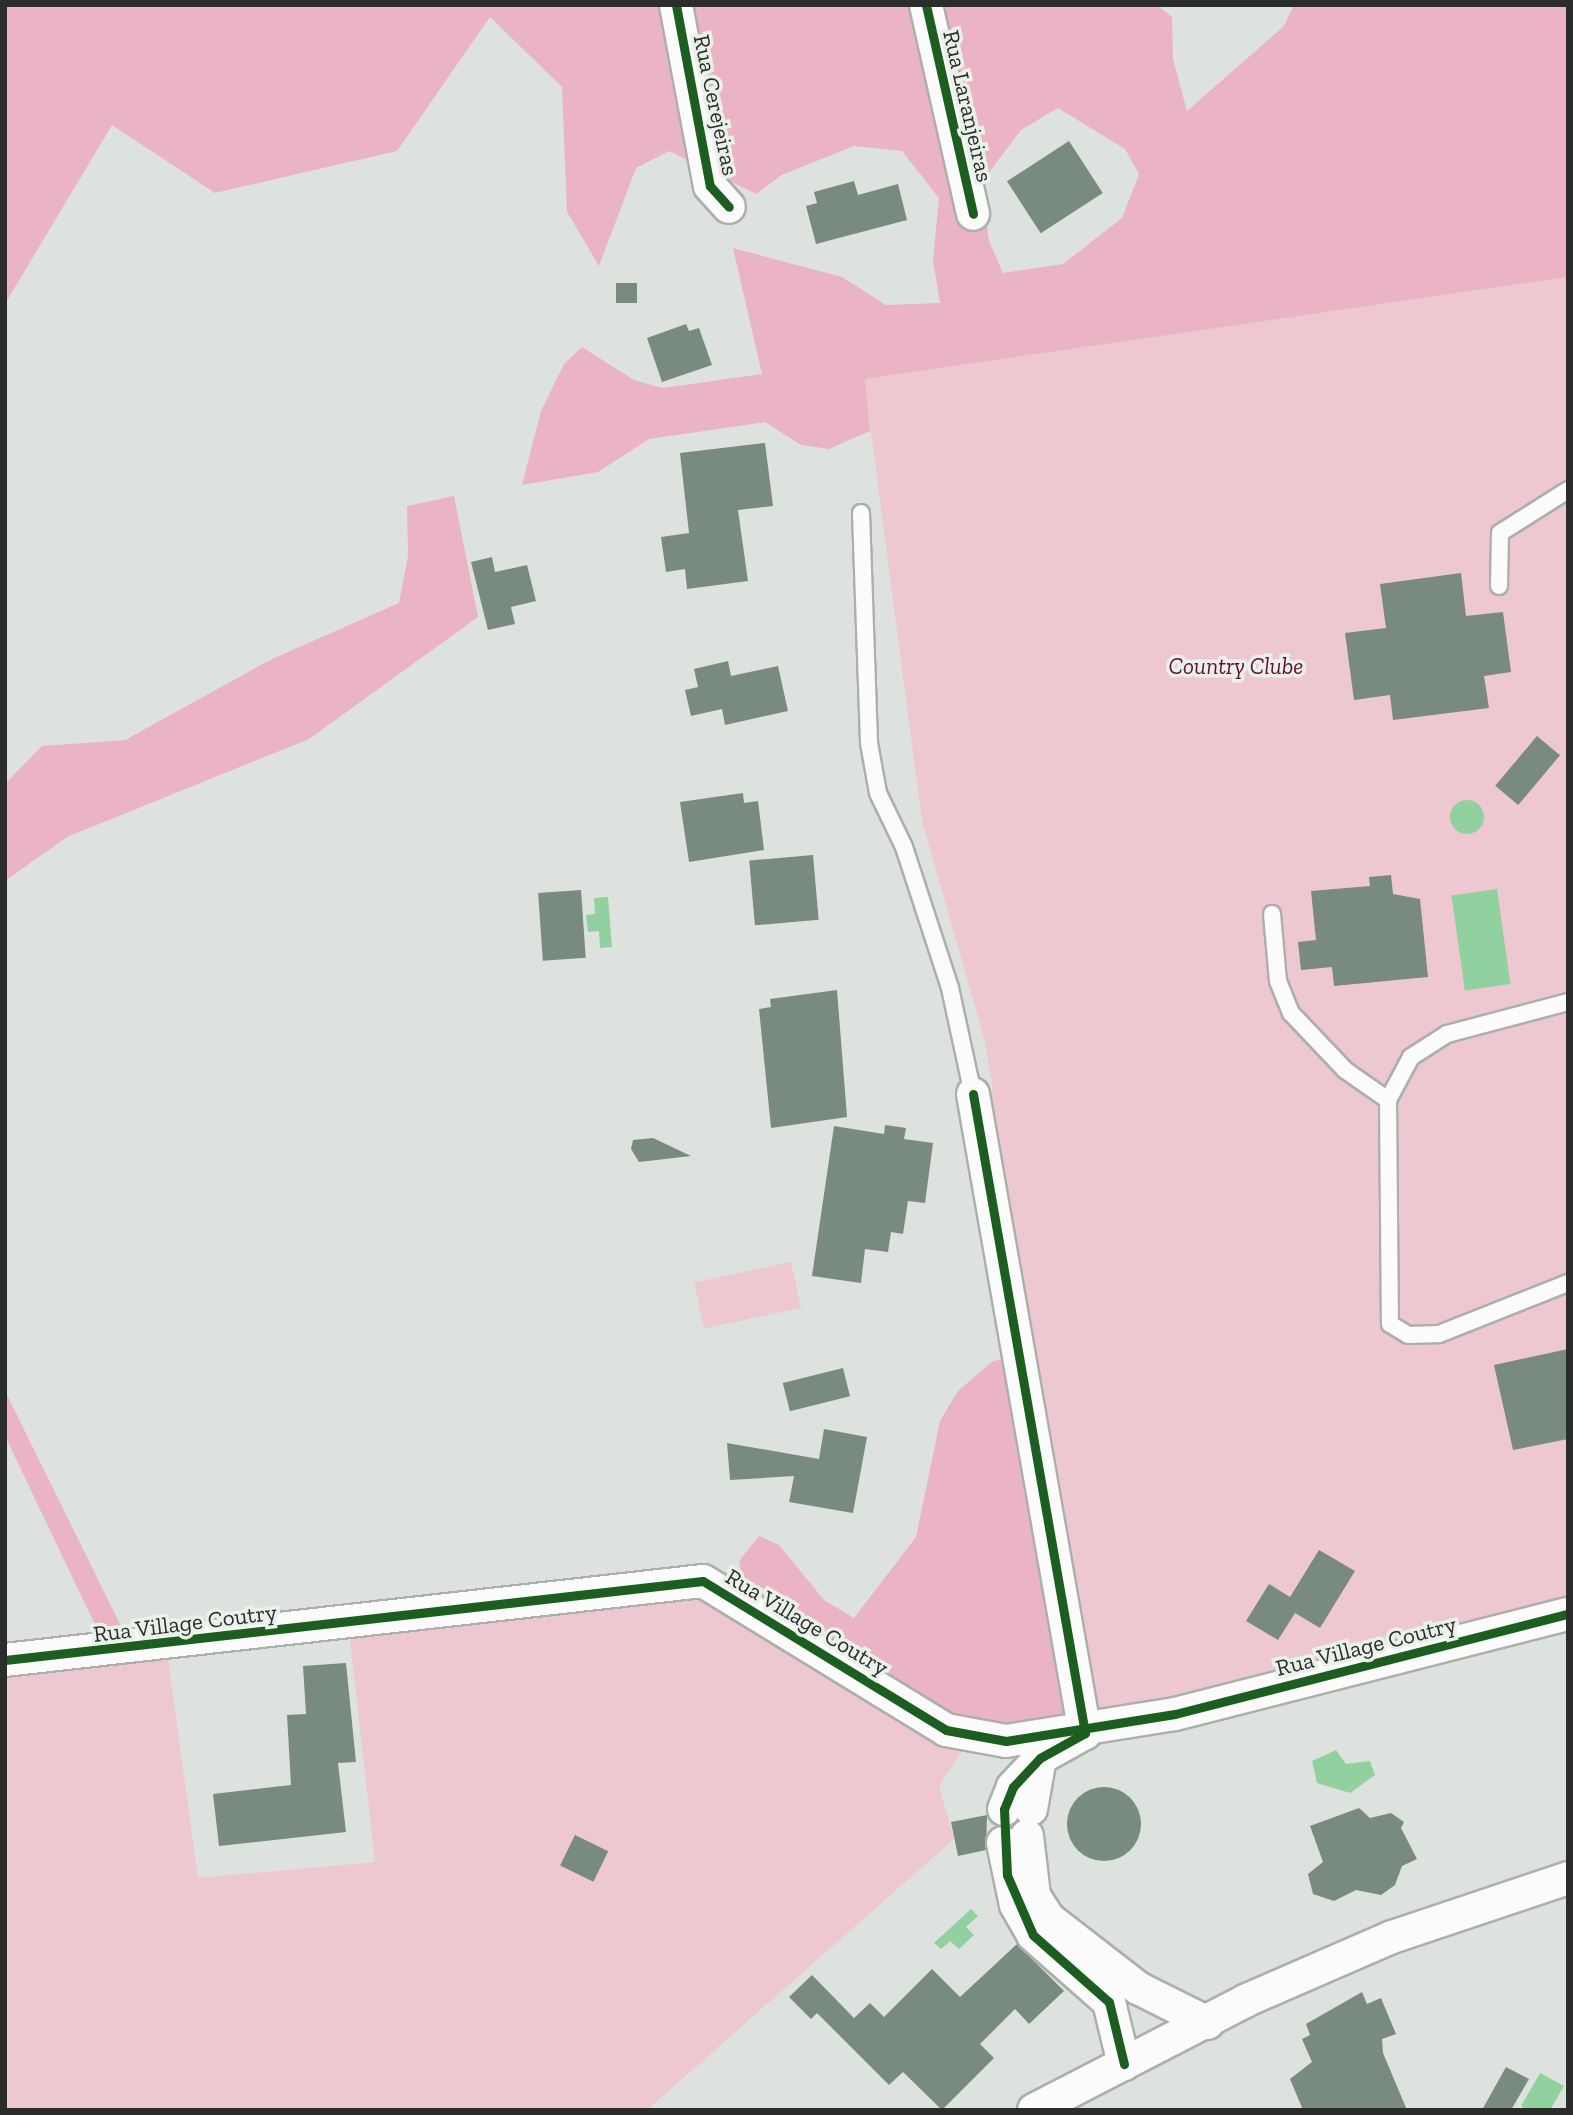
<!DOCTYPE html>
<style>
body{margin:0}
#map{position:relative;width:1573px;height:2115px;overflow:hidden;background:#dde2de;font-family:"Zilla Slab",serif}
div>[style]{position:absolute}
.green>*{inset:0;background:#eec8d1;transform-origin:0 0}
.forest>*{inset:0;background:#ebb4c4}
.water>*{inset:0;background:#91d1a0;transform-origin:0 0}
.round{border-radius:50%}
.building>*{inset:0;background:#798a7f;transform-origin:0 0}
.roads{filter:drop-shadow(2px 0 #acafac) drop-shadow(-2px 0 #acafac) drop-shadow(0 2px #acafac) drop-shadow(0 -2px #acafac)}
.lane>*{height:16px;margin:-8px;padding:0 8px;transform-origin:8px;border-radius:8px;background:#fafbfa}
.street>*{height:32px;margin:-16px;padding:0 16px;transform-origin:16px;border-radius:16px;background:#fafbfa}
.cycleway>*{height:9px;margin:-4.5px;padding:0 4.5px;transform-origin:4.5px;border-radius:4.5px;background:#1b5e20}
span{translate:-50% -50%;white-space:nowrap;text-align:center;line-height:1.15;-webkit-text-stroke:7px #e9f1ea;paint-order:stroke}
.street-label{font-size:23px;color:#2a2d2a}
.park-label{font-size:23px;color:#690c35;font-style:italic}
.frame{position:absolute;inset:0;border:7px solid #2a2d2a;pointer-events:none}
</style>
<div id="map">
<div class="green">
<div style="clip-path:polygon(1568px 277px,1568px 1614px,1085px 1733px,973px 1094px,993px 1090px,985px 1042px,922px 821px,864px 379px)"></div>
<div style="left:791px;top:1262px;width:47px;height:99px;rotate:78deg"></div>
<div style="clip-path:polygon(703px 1581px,971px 1737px,939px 1786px,954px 1839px,647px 2110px,5px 2110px,5px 1660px,166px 1645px,198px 1878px,375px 1862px,348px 1622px)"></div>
</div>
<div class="forest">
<div style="clip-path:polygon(evenodd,5px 5px,1157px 5px,1172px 17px,1173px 59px,1187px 111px,1284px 26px,1294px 5px,1568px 5px,1568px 277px,865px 379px,870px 431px,829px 449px,801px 445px,765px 422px,649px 439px,598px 472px,522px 485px,541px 411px,564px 364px,582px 347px,634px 380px,663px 388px,762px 374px,733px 248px,842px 277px,886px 305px,940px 303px,933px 260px,939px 198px,902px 151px,854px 146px,782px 175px,756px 194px,669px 151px,636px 168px,599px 266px,567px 212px,562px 87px,490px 17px,397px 151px,215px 193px,112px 125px,5px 304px,5px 5px,1058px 108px,1125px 149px,1139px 174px,1122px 218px,1063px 264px,1003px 273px,989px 241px,981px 183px,1021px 130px,1058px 108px)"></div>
<div style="clip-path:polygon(454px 496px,478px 617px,309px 739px,67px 837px,5px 881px,5px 784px,42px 746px,125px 740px,270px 660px,399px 603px,408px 556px,407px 506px)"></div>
<div style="clip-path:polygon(1019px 1356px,1085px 1733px,971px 1737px,747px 1605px,739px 1561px,759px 1536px,779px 1545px,824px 1600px,854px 1618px,916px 1537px,940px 1421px,958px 1391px,993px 1361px)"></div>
<div style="clip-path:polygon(5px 1391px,120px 1624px,133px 1650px,108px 1652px,5px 1436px)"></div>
</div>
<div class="water">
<div class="round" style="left:1450px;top:800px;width:34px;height:34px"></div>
<div style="left:1497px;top:889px;width:96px;height:46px;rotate:82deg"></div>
<div style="clip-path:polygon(608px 897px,612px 947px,600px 948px,599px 931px,588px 932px,586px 915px,595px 914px,594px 898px)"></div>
<div style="clip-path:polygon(1336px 1750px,1346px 1764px,1370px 1761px,1375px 1775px,1350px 1793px,1317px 1783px,1312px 1761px)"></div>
<div style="clip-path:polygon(971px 1909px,978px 1916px,966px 1927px,974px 1935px,959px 1949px,950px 1941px,941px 1949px,934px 1943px)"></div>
<div style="clip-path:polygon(1540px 2073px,1564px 2086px,1550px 2110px,1527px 2110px,1521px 2106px)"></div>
</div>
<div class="building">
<div style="left:1069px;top:141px;width:62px;height:74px;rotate:57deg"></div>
<div style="clip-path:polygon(854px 181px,858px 195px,898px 184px,907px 220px,816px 244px,806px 206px,817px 203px,814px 192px)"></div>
<div style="left:616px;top:283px;width:21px;height:20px"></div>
<div style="clip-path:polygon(686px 324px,689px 331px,699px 328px,712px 365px,662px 382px,647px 338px)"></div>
<div style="clip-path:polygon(765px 443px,773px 506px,738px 510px,748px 581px,687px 589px,685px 569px,666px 572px,661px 537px,689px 533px,680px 453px)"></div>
<div style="clip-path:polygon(492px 557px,495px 572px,527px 565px,536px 601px,511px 607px,515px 624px,488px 630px,471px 562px)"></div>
<div style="clip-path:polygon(1461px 573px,1466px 616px,1503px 612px,1511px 672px,1484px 676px,1489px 708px,1393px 720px,1390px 695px,1354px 700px,1345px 633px,1386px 628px,1380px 584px)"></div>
<div style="clip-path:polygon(728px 661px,731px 676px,778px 666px,788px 711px,725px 725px,722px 709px,691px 716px,685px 690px,698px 687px,694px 669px)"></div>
<div style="left:1537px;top:736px;width:30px;height:65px;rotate:40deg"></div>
<div style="clip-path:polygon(743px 793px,744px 803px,758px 801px,764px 850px,689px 862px,680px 802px)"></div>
<div style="left:813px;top:855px;width:65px;height:64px;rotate:85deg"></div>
<div style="clip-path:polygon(1391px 875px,1393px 894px,1420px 899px,1428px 977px,1334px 986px,1332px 967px,1301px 970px,1298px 942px,1316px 940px,1311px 891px,1370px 886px,1369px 877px)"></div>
<div style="left:581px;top:890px;width:68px;height:43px;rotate:86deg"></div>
<div style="clip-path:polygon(837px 990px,847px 1117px,771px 1128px,759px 1009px,771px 1007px,770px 999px)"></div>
<div style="clip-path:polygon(885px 1125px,906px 1128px,904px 1139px,933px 1143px,925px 1203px,908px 1201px,903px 1234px,891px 1232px,888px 1252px,865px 1249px,861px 1283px,812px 1276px,834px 1126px,884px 1134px)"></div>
<div style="clip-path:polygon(653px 1138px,691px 1156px,639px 1162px,631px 1149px,633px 1140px)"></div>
<div style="clip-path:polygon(1568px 1349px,1568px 1439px,1513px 1450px,1494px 1365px)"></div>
<div style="left:843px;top:1368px;width:29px;height:62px;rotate:76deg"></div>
<div style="clip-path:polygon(824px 1429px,867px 1437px,853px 1513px,789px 1502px,794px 1476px,730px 1480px,727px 1443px,819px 1459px)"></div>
<div style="clip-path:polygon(1319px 1550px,1355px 1571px,1320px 1628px,1295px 1613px,1278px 1640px,1246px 1621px,1269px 1584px,1290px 1597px)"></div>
<div style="clip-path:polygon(346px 1663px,356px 1762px,338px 1763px,346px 1832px,219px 1846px,213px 1794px,291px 1785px,287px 1715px,306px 1714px,303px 1666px)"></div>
<div class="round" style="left:1067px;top:1787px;width:74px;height:74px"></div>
<div style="clip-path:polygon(1359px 1808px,1370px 1818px,1391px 1813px,1404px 1822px,1401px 1828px,1417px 1859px,1402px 1866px,1395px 1885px,1381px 1895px,1356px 1890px,1334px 1901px,1313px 1894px,1308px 1874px,1323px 1862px,1310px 1826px)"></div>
<div style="clip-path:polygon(987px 1815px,986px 1850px,958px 1856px,951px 1822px)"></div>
<div style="left:575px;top:1835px;width:37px;height:34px;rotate:26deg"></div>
<div style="clip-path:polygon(1017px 1944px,1064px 1991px,1029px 2024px,1015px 2009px,980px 2044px,994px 2058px,942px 2110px,903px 2072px,889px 2085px,817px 2013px,811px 2019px,789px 1997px,812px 1975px,854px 2018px,870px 2003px,884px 2017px,932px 1969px,960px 1997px)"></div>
<div style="clip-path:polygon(1362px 1992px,1367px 2004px,1381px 1998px,1396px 2034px,1382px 2039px,1383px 2053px,1407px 2110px,1303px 2110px,1290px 2079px,1312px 2062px,1302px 2039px,1310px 2035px,1306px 2024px)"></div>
<div style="clip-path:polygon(1506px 2067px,1529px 2079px,1511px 2110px,1482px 2110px)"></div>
</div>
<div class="roads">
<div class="lane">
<div style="left:861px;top:513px;width:230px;rotate:88deg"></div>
<div style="left:869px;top:743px;width:51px;rotate:79.8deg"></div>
<div style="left:878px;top:793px;width:60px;rotate:64.3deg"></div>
<div style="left:904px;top:847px;width:148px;rotate:71.9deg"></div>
<div style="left:950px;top:988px;width:108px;rotate:77.8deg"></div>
<div style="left:1499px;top:586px;width:53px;rotate:-88.9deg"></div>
<div style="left:1500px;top:533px;width:80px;rotate:-32.3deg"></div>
<div style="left:1272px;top:914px;width:67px;rotate:84.9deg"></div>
<div style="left:1278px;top:981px;width:35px;rotate:68deg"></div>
<div style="left:1291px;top:1013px;width:79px;rotate:46.5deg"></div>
<div style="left:1345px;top:1070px;width:52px;rotate:34.9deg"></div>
<div style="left:1568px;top:1002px;width:125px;rotate:165.2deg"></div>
<div style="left:1447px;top:1034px;width:43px;rotate:147.4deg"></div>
<div style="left:1411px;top:1057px;width:49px;rotate:118.1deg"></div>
<div style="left:1388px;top:1100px;width:224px;rotate:89.5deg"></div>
<div style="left:1390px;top:1324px;width:21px;rotate:31deg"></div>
<div style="left:1408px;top:1335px;width:31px;rotate:-2deg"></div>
<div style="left:1439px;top:1334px;width:139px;rotate:-21.6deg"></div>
</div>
<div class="street">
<div style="left:676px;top:5px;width:184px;rotate:79.4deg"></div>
<div style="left:710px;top:186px;width:28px;rotate:48deg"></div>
<div style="left:926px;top:5px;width:214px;rotate:77.3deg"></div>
<div style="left:973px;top:1094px;width:649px;rotate:80.06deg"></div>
<div style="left:1085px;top:1733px;width:51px;rotate:150.9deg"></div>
<div style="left:1040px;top:1758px;width:40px;rotate:133deg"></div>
<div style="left:1013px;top:1787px;width:24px;rotate:112deg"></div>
<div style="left:5px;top:1660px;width:702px;rotate:-6.46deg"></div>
<div style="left:703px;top:1581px;width:285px;rotate:31.5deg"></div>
<div style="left:946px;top:1730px;width:61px;rotate:10.4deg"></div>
<div style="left:1006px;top:1741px;width:171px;rotate:-9.1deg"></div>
<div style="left:1175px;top:1714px;width:406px;rotate:-14.3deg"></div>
<div style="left:1031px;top:1809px;width:52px;rotate:-80deg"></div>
<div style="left:1027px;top:1836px;width:60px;rotate:83.3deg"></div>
<div style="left:1034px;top:1896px;width:27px;rotate:57deg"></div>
<div style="left:1049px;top:1919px;width:113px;rotate:37.8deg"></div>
<div style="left:1138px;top:1988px;width:78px;rotate:26.6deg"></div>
<div style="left:1003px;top:1843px;width:63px;rotate:78.2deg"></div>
<div style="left:1016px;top:1905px;width:34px;rotate:60deg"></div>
<div style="left:1033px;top:1935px;width:101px;rotate:41.4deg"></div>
<div style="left:1109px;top:2002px;width:64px;rotate:76.4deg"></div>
<div style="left:1034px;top:2110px;width:240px;rotate:-27.3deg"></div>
<div style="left:1247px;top:2000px;width:158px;rotate:-23.5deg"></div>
<div style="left:1392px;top:1937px;width:186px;rotate:-18.5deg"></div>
</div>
</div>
<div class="cycleway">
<div style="left:676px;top:5px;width:184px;rotate:79.4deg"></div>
<div style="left:710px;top:186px;width:28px;rotate:48deg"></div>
<div style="left:926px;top:5px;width:214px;rotate:77.3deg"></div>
<div style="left:973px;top:1094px;width:649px;rotate:80.06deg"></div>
<div style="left:1085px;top:1733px;width:51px;rotate:150.9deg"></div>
<div style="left:1040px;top:1758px;width:40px;rotate:133deg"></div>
<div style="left:1013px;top:1787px;width:24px;rotate:112deg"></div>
<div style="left:1004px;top:1809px;width:66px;rotate:87.4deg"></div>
<div style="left:1007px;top:1875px;width:65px;rotate:66.6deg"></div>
<div style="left:1033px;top:1935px;width:101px;rotate:41.4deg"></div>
<div style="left:1109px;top:2002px;width:64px;rotate:76.4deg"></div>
<div style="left:5px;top:1660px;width:702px;rotate:-6.46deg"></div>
<div style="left:703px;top:1581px;width:285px;rotate:31.5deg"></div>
<div style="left:946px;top:1730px;width:61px;rotate:10.4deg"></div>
<div style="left:1006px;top:1741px;width:171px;rotate:-9.1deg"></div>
<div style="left:1175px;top:1714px;width:406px;rotate:-14.3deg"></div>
</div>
<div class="street-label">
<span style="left:716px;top:105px;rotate:78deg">Rua Cerejeiras</span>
<span style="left:968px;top:106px;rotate:77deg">Rua Laranjeiras</span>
<span style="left:807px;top:1622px;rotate:31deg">Rua Village Coutry</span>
<span style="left:185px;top:1623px;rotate:-7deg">Rua Village Coutry</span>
<span style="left:1366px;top:1646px;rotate:-14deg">Rua Village Coutry</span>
</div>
<div class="park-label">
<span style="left:1236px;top:666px">Country Clube</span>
</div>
<div class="frame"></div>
</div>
